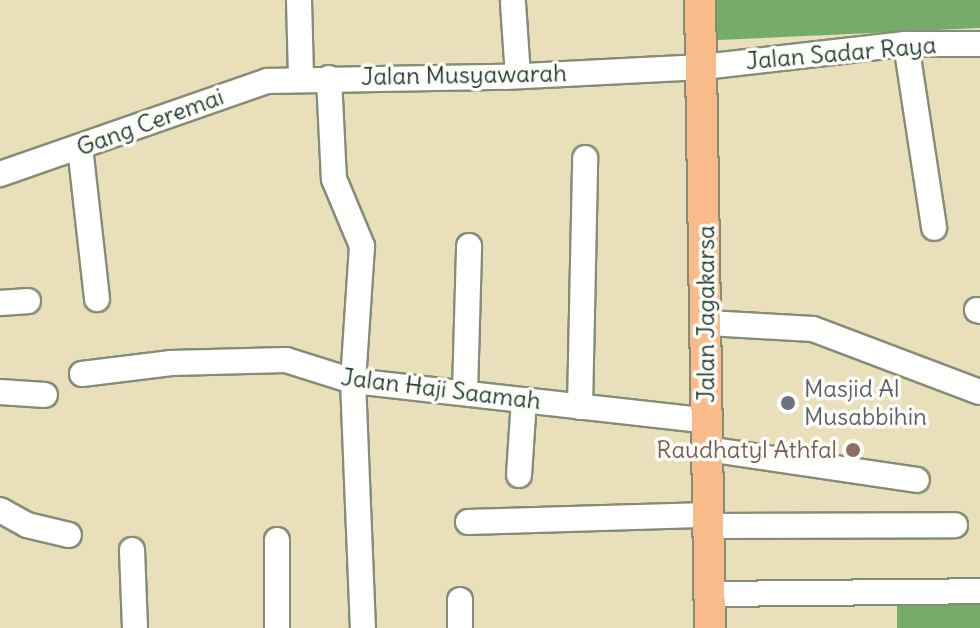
<!DOCTYPE html>
<style>
body{margin:0}
#map{position:relative;width:980px;height:628px;overflow:hidden;background:#e9dfba;font-family:Delius,sans-serif}
div>[style]{position:absolute}
.forest>*{inset:0;background:#75ac6a;transform-origin:0 0}
.roads{filter:drop-shadow(2px 0 #848e77) drop-shadow(-2px 0 #848e77) drop-shadow(0 2px #848e77) drop-shadow(0 -2px #848e77)}
.minor>*{height:24px;margin:-12px;padding:0 12px;transform-origin:12px;border-radius:12px;background:#fff}
.major>*{height:30px;margin:-15px;padding:0 15px;transform-origin:15px;border-radius:15px;background:#fabb8b}
.dots>*{width:22px;height:22px;translate:-50% -50%;box-sizing:border-box;border:4px solid #fdfcf7;border-radius:50%}
span{translate:-50% -50%;white-space:nowrap;text-align:center;line-height:1.15;-webkit-text-stroke:7px #fdfcf7;paint-order:stroke}
.street-label{font-size:24px;color:#1f3d34}
.worship-label{font-size:24px;color:#5b616d}
.left{translate:0 -50%;text-align:left}
.education-label{font-size:24px;color:#785e54}
.right{translate:-100% -50%;text-align:right}
</style>
<div id="map">
<div class="forest">
<div style="clip-path:polygon(693px 0,980px 0,980px 28px,696px 41px)"></div>
<div style="left:897px;top:589px;width:83px;height:39px"></div>
</div>
<div class="roads">
<div class="minor">
<div style="left:299px;top:0;width:76px;rotate:88.5deg"></div>
<div style="left:513px;top:3px;width:73px;rotate:86.1deg"></div>
<div style="left:906px;top:44px;width:186px;rotate:81.3deg"></div>
<div style="left:329px;top:78px;width:101px;rotate:87.2deg"></div>
<div style="left:334px;top:179px;width:73px;rotate:67.3deg"></div>
<div style="left:362px;top:246px;width:135px;rotate:93.8deg"></div>
<div style="left:353px;top:381px;width:247px;rotate:87.7deg"></div>
<div style="left:80px;top:147px;width:153px;rotate:83.6deg"></div>
<div style="left:0;top:174px;width:283px;rotate:-19.2deg"></div>
<div style="left:267px;top:81px;width:238px;rotate:-1deg"></div>
<div style="left:505px;top:77px;width:198px;rotate:-2.9deg"></div>
<div style="left:703px;top:67px;width:204px;rotate:-6.5deg"></div>
<div style="left:906px;top:44px;width:74px"></div>
<div style="left:0;top:303px;width:28px;rotate:-4deg"></div>
<div style="left:977px;top:310px;width:3px;rotate:18deg"></div>
<div style="left:708px;top:323px;width:105px;rotate:3.3deg"></div>
<div style="left:813px;top:329px;width:178px;rotate:20.7deg"></div>
<div style="left:82px;top:374px;width:90px;rotate:-7deg"></div>
<div style="left:171px;top:363px;width:115px;rotate:-1.5deg"></div>
<div style="left:286px;top:360px;width:70px;rotate:17.4deg"></div>
<div style="left:353px;top:381px;width:356px;rotate:6.4deg"></div>
<div style="left:0;top:392px;width:45px;rotate:3.8deg"></div>
<div style="left:465px;top:393px;width:147px;rotate:-88.4deg"></div>
<div style="left:580px;top:407px;width:249px;rotate:-88.8deg"></div>
<div style="left:707px;top:449px;width:212px;rotate:8.4deg"></div>
<div style="left:519px;top:475px;width:75px;rotate:-86.2deg"></div>
<div style="left:0;top:510px;width:31px;rotate:29deg"></div>
<div style="left:27px;top:525px;width:43px;rotate:13.4deg"></div>
<div style="left:468px;top:522px;width:240px;rotate:-1.7deg"></div>
<div style="left:708px;top:526px;width:247px;rotate:-0.2deg"></div>
<div style="left:277px;top:540px;width:88px;rotate:90deg"></div>
<div style="left:132px;top:550px;width:78px;rotate:87.8deg"></div>
<div style="left:710px;top:594px;width:270px;rotate:-0.6deg"></div>
<div style="left:460px;top:600px;width:28px;rotate:90deg"></div>
</div>
<div class="major">
<div style="left:700px;top:0;width:628px;rotate:89.09deg"></div>
</div>
</div>
<div class="dots">
<div style="left:788px;top:403px;background:#6b7280"></div>
<div style="left:853px;top:450px;background:#8d6e63"></div>
</div>
<div class="street-label">
<span style="left:841px;top:53px;rotate:-5deg">Jalan Sadar Raya</span>
<span style="left:464px;top:75px;rotate:-1deg">Jalan Musyawarah</span>
<span style="left:150px;top:122px;rotate:-20deg">Gang Ceremai</span>
<span style="left:706px;top:314px;rotate:-90deg">Jalan Jagakarsa</span>
<span style="left:441px;top:389px;rotate:7deg">Jalan Haji Saamah</span>
</div>
<div class="worship-label">
<span class="left" style="left:804px;top:403px">Masjid Al<br>Musabbihin</span>
</div>
<div class="education-label">
<span class="right" style="left:837px;top:450px">Raudhatyl Athfal</span>
</div>
</div>
